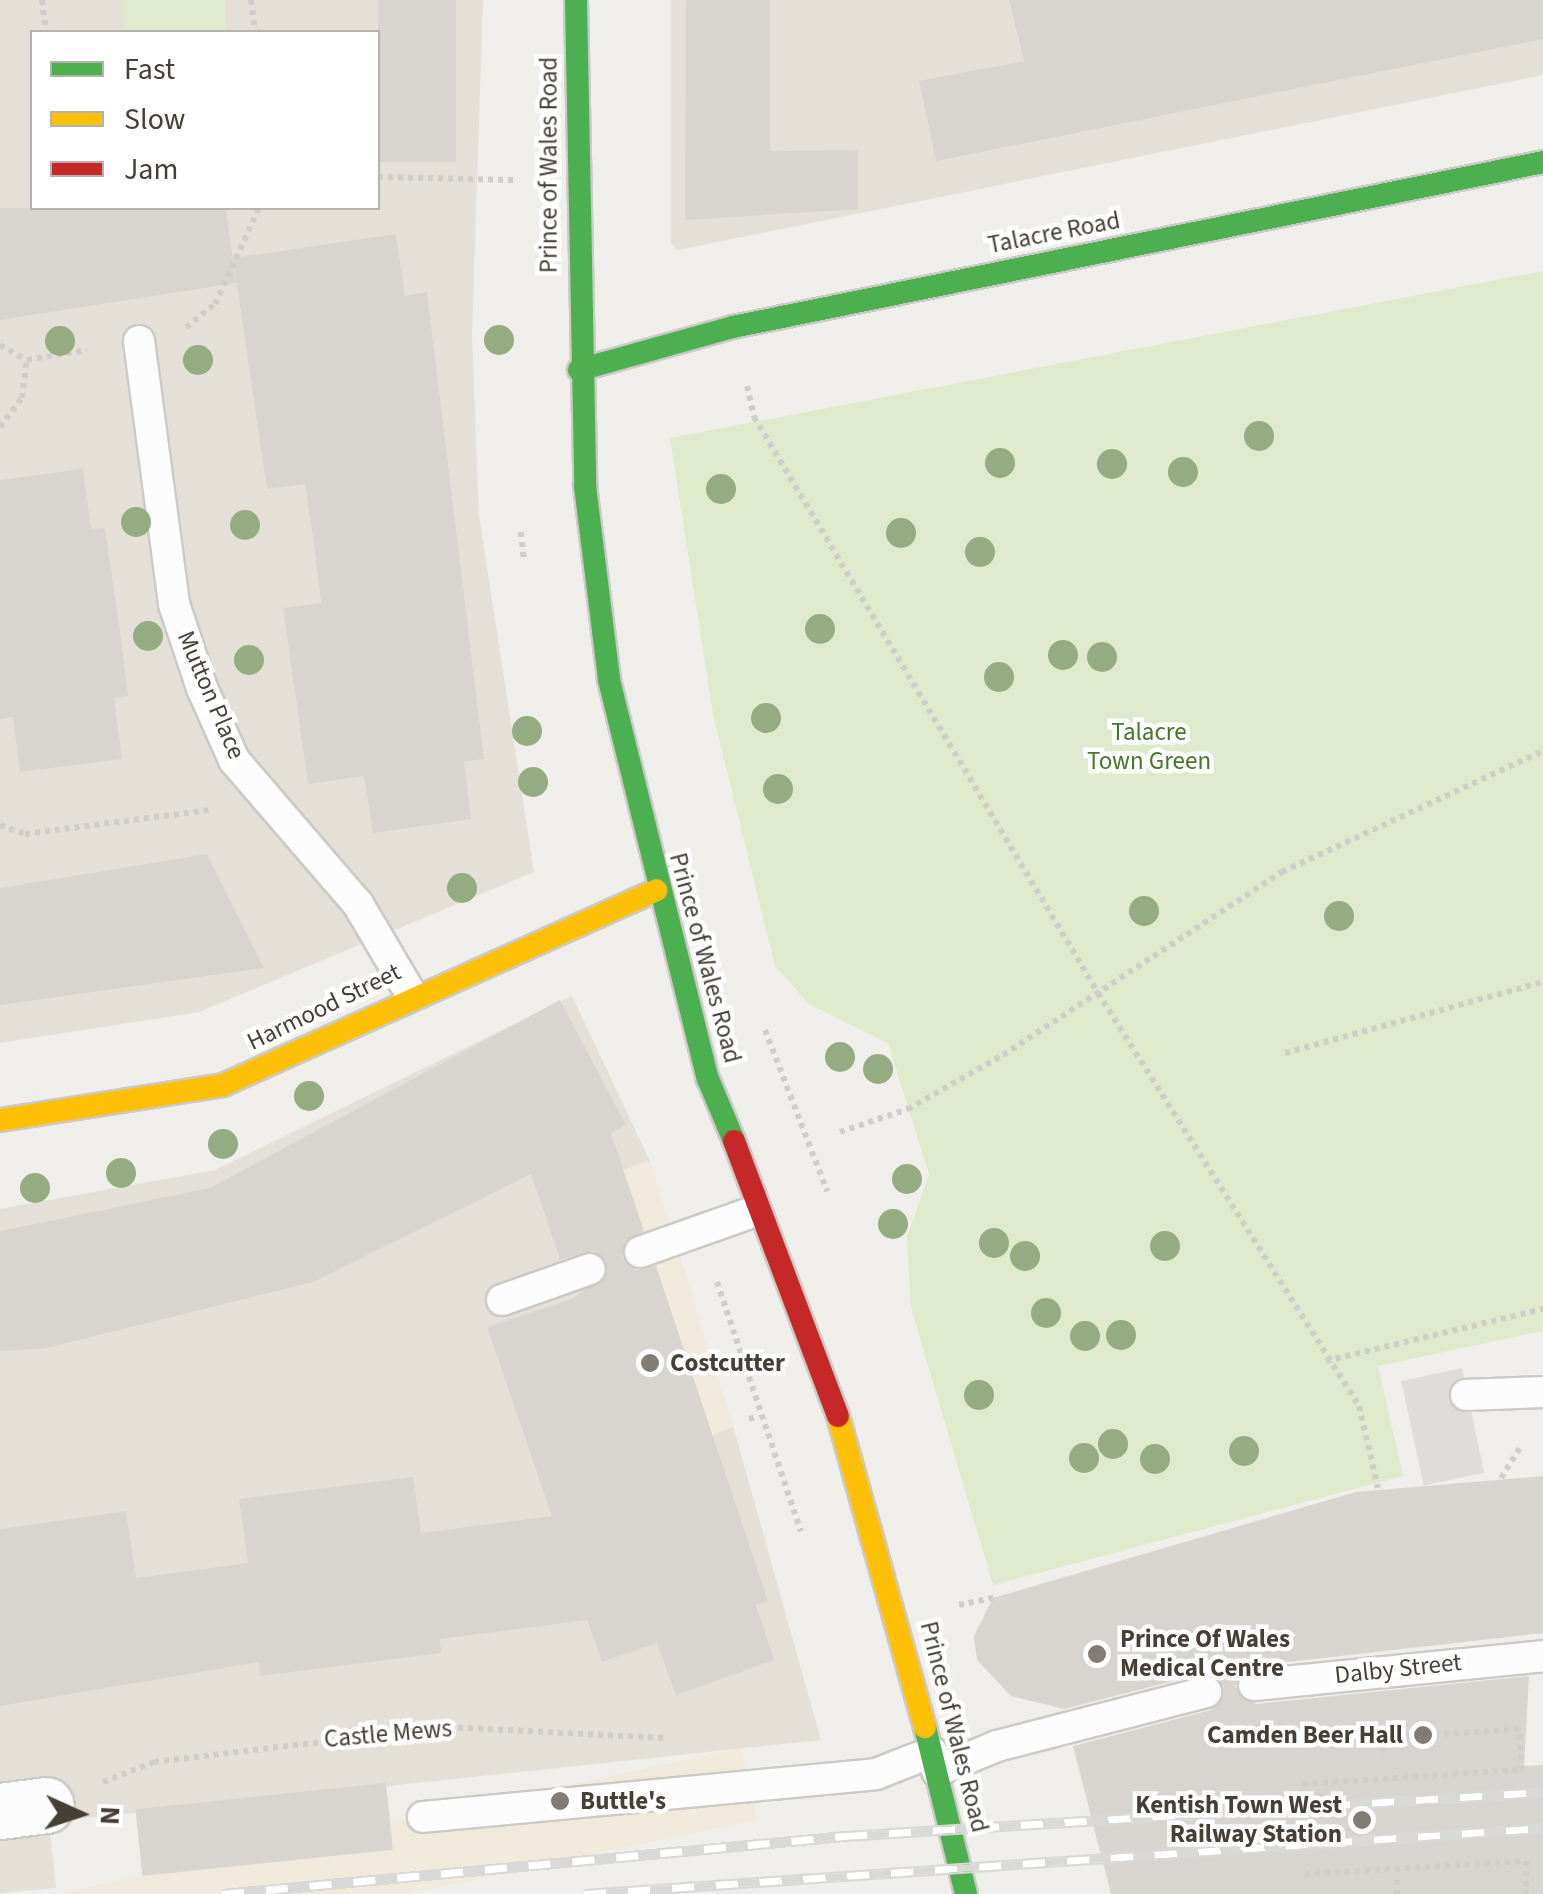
<!DOCTYPE html>
<style>
body{margin:0}
#map{position:relative;width:1543px;height:1894px;overflow:hidden;background:#f0eeea;font-family:"Source Sans 3",sans-serif}
div>[style]{position:absolute}
.residential>*{inset:0;background:#e4e0d8}
.commercial>*{inset:0;background:#f2e9dd;transform-origin:0 0}
.green>*{inset:0;background:#deeacb;transform-origin:0 0}
.parking>*{inset:0;background:#dfddda;transform-origin:0 0}
.building>*{inset:0;background:#d8d5d1;transform-origin:0 0}
.path>*{height:6px;margin-top:-3px;transform-origin:0;background:repeating-linear-gradient(90deg,#d0cecb 0 5px,transparent 0 10px)}
.roads{filter:drop-shadow(2px 0 #cccac6) drop-shadow(-2px 0 #cccac6) drop-shadow(0 2px #cccac6) drop-shadow(0 -2px #cccac6)}
.lane>*{height:30px;margin:-15px;padding:0 15px;transform-origin:15px;border-radius:15px;background:#fdfcfc}
.street>*{height:55px;margin:-27.5px;padding:0 27.5px;transform-origin:27.5px;border-radius:27.5px;background:#fdfcfc}
.fast>*{height:22px;margin:-11px;padding:0 11px;transform-origin:11px;border-radius:11px;background:#4caf50}
.slow>*{height:22px;margin:-11px;padding:0 11px;transform-origin:11px;border-radius:11px;background:#ffc107}
.jam>*{height:22px;margin:-11px;padding:0 11px;transform-origin:11px;border-radius:11px;background:#c62828}
.rail>*{height:11px;margin-top:-5.5px;transform-origin:0;background:repeating-linear-gradient(90deg,#fff 0 22px,#d9d9d8 0 44px);box-sizing:border-box;border-block:2px solid #d9d9d8}
.trees>*{width:30px;height:30px;margin:-15px;border-radius:50%;background:#95ab82}
.dots>*{width:28px;height:28px;translate:-50% -50%;box-sizing:border-box;border:5px solid #fff;border-radius:50%}
span{translate:-50% -50%;white-space:nowrap;text-align:center;line-height:1.15;-webkit-text-stroke:9px #fff;paint-order:stroke}
.street-label{font-size:25px;color:#463f36}
.park-label{font-size:25px;color:#4b752c}
.poi-label{font-size:25px;color:#463f36;font-weight:700}
.left{translate:0 -50%;text-align:left}
.right{translate:-100% -50%;text-align:right}
.legend{position:absolute;left:30px;top:30px;width:350px;height:180px;box-sizing:border-box;background:#fff;border:2px solid #b5b2af;margin:0;padding:12px 18px;list-style:none;font-size:30px;color:#463f36}
.legend li{display:flex;align-items:center;gap:20px;height:50px}
.legend b{width:50px;border:2px solid #b5b2af}
.north{position:absolute;left:30px;top:1764px;width:100px;height:100px;-webkit-text-stroke:8px #fff;paint-order:stroke;rotate:93deg;font-size:28px;font-weight:700;line-height:40px;text-align:center;color:#463f36}
.north::after{content:'';display:block;margin:auto;width:35px;height:45px;background:#463f36;clip-path:polygon(50% 0,100% 100%,50% 72%,0 100%)}
</style>
<div id="map">
<div class="residential">
<div style="clip-path:polygon(evenodd,0 0,483px 0,472px 335px,479px 515px,534px 872px,199px 1012px,0 1043px,0 0,32px 32px,378px 32px,378px 208px,32px 208px,32px 32px)"></div>
<div style="clip-path:polygon(671px 0,1543px 0,1543px 75px,678px 250px,671px 244px)"></div>
<div style="clip-path:polygon(572px 996px,650px 1161px,540px 1198px,559px 1257px,712px 1435px,733px 1426px,821px 1740px,49px 1822px,56px 1888px,0 1893px,0 1209px,215px 1170px)"></div>
</div>
<div class="commercial">
<div style="clip-path:polygon(650px 1161px,733px 1426px,644px 1456px,588px 1293px,559px 1257px,539px 1199px)"></div>
<div style="left:742px;top:1748px;width:73px;height:697px;rotate:78deg"></div>
</div>
<div class="green">
<div style="left:124px;top:0;width:101px;height:32px"></div>
<div style="clip-path:polygon(1543px 271px,1543px 1331px,1378px 1366px,1403px 1476px,993px 1585px,911px 1308px,907px 1237px,929px 1174px,888px 1043px,810px 1005px,775px 966px,713px 714px,670px 438px)"></div>
</div>
<div class="parking">
<div style="left:1462px;top:1368px;width:107px;height:62px;rotate:78deg"></div>
</div>
<div class="building">
<div style="left:378px;top:0;width:78px;height:162px"></div>
<div style="clip-path:polygon(686px 0,770px 0,770px 151px,858px 150px,858px 209px,685px 220px)"></div>
<div style="clip-path:polygon(1009px 0,1543px 0,1543px 39px,936px 161px,919px 81px,1024px 61px)"></div>
<div style="clip-path:polygon(0 208px,226px 208px,236px 283px,0 320px)"></div>
<div style="clip-path:polygon(396px 234px,405px 296px,427px 292px,484px 759px,464px 761px,471px 819px,373px 833px,364px 776px,308px 784px,283px 608px,321px 603px,314px 544px,305px 484px,267px 489px,233px 258px)"></div>
<div style="clip-path:polygon(83px 469px,91px 529px,105px 528px,121px 639px,128px 696px,114px 698px,122px 759px,20px 772px,13px 717px,0 719px,0 480px)"></div>
<div style="clip-path:polygon(207px 854px,264px 968px,0 1005px,0 888px)"></div>
<div style="clip-path:polygon(560px 1000px,626px 1125px,611px 1133px,644px 1231px,625px 1241px,622px 1257px,636px 1270px,656px 1266px,768px 1601px,756px 1605px,774px 1660px,676px 1695px,657px 1643px,602px 1662px,587px 1620px,440px 1639px,441px 1653px,260px 1676px,259px 1662px,0 1706px,0 1529px,126px 1511px,136px 1578px,248px 1563px,239px 1499px,413px 1477px,421px 1533px,552px 1516px,487px 1327px,574px 1298px,608px 1271px,594px 1251px,560px 1260px,531px 1174px,313px 1282px,42px 1349px,0 1351px,0 1231px,210px 1188px)"></div>
<div style="clip-path:polygon(1543px 1476px,1543px 1633px,1252px 1666px,1235px 1686px,1256px 1704px,1529px 1676px,1524px 1766px,1543px 1765px,1543px 1894px,1111px 1894px,1073px 1746px,1211px 1710px,1224px 1686px,1201px 1674px,1064px 1709px,1011px 1696px,977px 1660px,974px 1636px,993px 1598px,1356px 1492px)"></div>
<div style="left:386px;top:1783px;width:67px;height:252px;rotate:84deg"></div>
</div>
<div class="path">
<div style="left:42px;top:0;width:32px;rotate:83deg"></div>
<div style="left:251px;top:0;width:32px;rotate:83deg"></div>
<div style="left:378px;top:177px;width:137px;rotate:1.3deg"></div>
<div style="left:186px;top:327px;width:37px;rotate:-38deg"></div>
<div style="left:215px;top:304px;width:106px;rotate:-65.4deg"></div>
<div style="left:0;top:345px;width:31px;rotate:29deg"></div>
<div style="left:27px;top:360px;width:61px;rotate:-9.5deg"></div>
<div style="left:747px;top:386px;width:32px;rotate:77deg"></div>
<div style="left:754px;top:417px;width:671px;rotate:59.15deg"></div>
<div style="left:1098px;top:993px;width:489px;rotate:57.7deg"></div>
<div style="left:1359px;top:1406px;width:84px;rotate:77deg"></div>
<div style="left:0;top:427px;width:36px;rotate:-53deg"></div>
<div style="left:22px;top:398px;width:38px;rotate:-83deg"></div>
<div style="left:521px;top:532px;width:27px;rotate:84deg"></div>
<div style="left:0;top:825px;width:27px;rotate:20deg"></div>
<div style="left:25px;top:834px;width:188px;rotate:-7.4deg"></div>
<div style="left:765px;top:1030px;width:173px;rotate:68.9deg"></div>
<div style="left:1285px;top:1053px;width:268px;rotate:-15.4deg"></div>
<div style="left:840px;top:1132px;width:72px;rotate:-18.7deg"></div>
<div style="left:908px;top:1109px;width:109px;rotate:-29.6deg"></div>
<div style="left:1003px;top:1055px;width:334px;rotate:-33.3deg"></div>
<div style="left:1282px;top:872px;width:288px;rotate:-24.9deg"></div>
<div style="left:717px;top:1282px;width:263px;rotate:71.4deg"></div>
<div style="left:1326px;top:1361px;width:223px;rotate:-13.5deg"></div>
<div style="left:749px;top:1419px;width:7px;rotate:-16deg"></div>
<div style="left:1501px;top:1478px;width:36px;rotate:-58deg"></div>
<div style="left:959px;top:1605px;width:35px;rotate:-12deg"></div>
<div style="left:103px;top:1782px;width:55px;rotate:-21.4deg"></div>
<div style="left:154px;top:1762px;width:296px;rotate:-6.8deg"></div>
<div style="left:448px;top:1727px;width:216px;rotate:2.9deg"></div>
<div style="left:1303px;top:1784px;width:219px;rotate:-3.7deg"></div>
<div style="left:1522px;top:1770px;width:41px;rotate:-94.2deg"></div>
<div style="left:1519px;top:1729px;width:137px;rotate:176.2deg"></div>
<div style="left:1382px;top:1738px;width:17px;rotate:87deg"></div>
<div style="left:1305px;top:1874px;width:221px;rotate:-3.4deg"></div>
<div style="left:1526px;top:1861px;width:33px;rotate:90deg"></div>
<div style="left:1397px;top:1880px;width:14px;rotate:90deg"></div>
</div>
<div class="roads">
<div class="lane">
<div style="left:139px;top:341px;width:265px;rotate:82.4deg"></div>
<div style="left:174px;top:604px;width:89px;rotate:71.6deg"></div>
<div style="left:202px;top:688px;width:79px;rotate:66deg"></div>
<div style="left:234px;top:760px;width:190px;rotate:49.3deg"></div>
<div style="left:358px;top:904px;width:104px;rotate:59.5deg"></div>
<div style="left:640px;top:1252px;width:123px;rotate:-19.5deg"></div>
<div style="left:502px;top:1300px;width:93px;rotate:-19.4deg"></div>
<div style="left:1466px;top:1395px;width:77px;rotate:-2.2deg"></div>
<div style="left:1254px;top:1685px;width:290px;rotate:-5.7deg"></div>
<div style="left:937px;top:1771px;width:65px;rotate:-22.6deg"></div>
<div style="left:997px;top:1746px;width:216px;rotate:-14.5deg"></div>
<div style="left:423px;top:1817px;width:455px;rotate:-5.4deg"></div>
<div style="left:876px;top:1774px;width:60px;rotate:-21.4deg"></div>
</div>
<div class="street">
<div style="left:0;top:1811px;width:46px;rotate:-7.4deg"></div>
</div>
<div class="fast">
<div style="left:576px;top:0;width:486px;rotate:88.9deg"></div>
<div style="left:585px;top:486px;width:195px;rotate:82.9deg"></div>
<div style="left:609px;top:680px;width:411px;rotate:76.1deg"></div>
<div style="left:708px;top:1079px;width:67px;rotate:67.2deg"></div>
<div style="left:579px;top:370px;width:160px;rotate:-15.6deg"></div>
<div style="left:733px;top:327px;width:827px;rotate:-11.51deg"></div>
<div style="left:925px;top:1727px;width:172px;rotate:76.2deg"></div>
</div>
<div class="slow">
<div style="left:0;top:1120px;width:226px;rotate:-8.9deg"></div>
<div style="left:223px;top:1085px;width:475px;rotate:-24.2deg"></div>
<div style="left:838px;top:1416px;width:323px;rotate:74.4deg"></div>
</div>
<div class="jam">
<div style="left:734px;top:1141px;width:294px;rotate:69.3deg"></div>
</div>
</div>
<div class="rail">
<div style="left:222px;top:1894px;width:626px;rotate:-5.32deg"></div>
<div style="left:845px;top:1836px;width:699px;rotate:-3.61deg"></div>
<div style="left:584px;top:1894px;width:961px;rotate:-3.94deg"></div>
</div>
<div class="trees">
<div style="left:499px;top:340px"></div>
<div style="left:60px;top:341px"></div>
<div style="left:198px;top:360px"></div>
<div style="left:1259px;top:436px"></div>
<div style="left:1000px;top:463px"></div>
<div style="left:1112px;top:464px"></div>
<div style="left:1183px;top:472px"></div>
<div style="left:721px;top:489px"></div>
<div style="left:136px;top:522px"></div>
<div style="left:245px;top:525px"></div>
<div style="left:901px;top:533px"></div>
<div style="left:980px;top:552px"></div>
<div style="left:820px;top:629px"></div>
<div style="left:148px;top:636px"></div>
<div style="left:1063px;top:655px"></div>
<div style="left:1102px;top:657px"></div>
<div style="left:249px;top:660px"></div>
<div style="left:999px;top:677px"></div>
<div style="left:766px;top:718px"></div>
<div style="left:527px;top:731px"></div>
<div style="left:533px;top:782px"></div>
<div style="left:778px;top:789px"></div>
<div style="left:462px;top:888px"></div>
<div style="left:1144px;top:911px"></div>
<div style="left:1339px;top:916px"></div>
<div style="left:840px;top:1057px"></div>
<div style="left:878px;top:1069px"></div>
<div style="left:309px;top:1096px"></div>
<div style="left:223px;top:1144px"></div>
<div style="left:121px;top:1173px"></div>
<div style="left:907px;top:1179px"></div>
<div style="left:35px;top:1188px"></div>
<div style="left:893px;top:1224px"></div>
<div style="left:994px;top:1243px"></div>
<div style="left:1165px;top:1246px"></div>
<div style="left:1025px;top:1256px"></div>
<div style="left:1046px;top:1313px"></div>
<div style="left:1121px;top:1335px"></div>
<div style="left:1085px;top:1336px"></div>
<div style="left:979px;top:1395px"></div>
<div style="left:1113px;top:1444px"></div>
<div style="left:1244px;top:1451px"></div>
<div style="left:1084px;top:1458px"></div>
<div style="left:1155px;top:1459px"></div>
</div>
<div class="dots">
<div style="left:650px;top:1363px;background:#827c75"></div>
<div style="left:1097px;top:1654px;background:#827c75"></div>
<div style="left:1423px;top:1735px;background:#827c75"></div>
<div style="left:560px;top:1801px;background:#827c75"></div>
<div style="left:1362px;top:1820px;background:#827c75"></div>
</div>
<div class="street-label">
<span style="left:549px;top:165px;rotate:-90deg">Prince of Wales Road</span>
<span style="left:1054px;top:233px;rotate:-11deg">Talacre Road</span>
<span style="left:211px;top:695px;rotate:67deg">Mutton Place</span>
<span style="left:705px;top:958px;rotate:75deg">Prince of Wales Road</span>
<span style="left:324px;top:1007px;rotate:-26deg">Harmood Street</span>
<span style="left:1398px;top:1669px;rotate:-6deg">Dalby Street</span>
<span style="left:954px;top:1727px;rotate:76deg">Prince of Wales Road</span>
<span style="left:388px;top:1734px;rotate:-5deg">Castle Mews</span>
</div>
<div class="park-label">
<span style="left:1149px;top:747px">Talacre<br>Town Green</span>
</div>
<div class="poi-label">
<span class="left" style="left:670px;top:1363px">Costcutter</span>
<span class="left" style="left:1120px;top:1654px">Prince Of Wales<br>Medical Centre</span>
<span class="right" style="left:1403px;top:1735px">Camden Beer Hall</span>
<span class="left" style="left:580px;top:1801px">Buttle's</span>
<span class="right" style="left:1342px;top:1820px">Kentish Town West<br>Railway Station</span>
</div>
<ul class="legend">
<li><b style="height:12px;background:#4caf50"></b>Fast</li>
<li><b style="height:12px;background:#ffc107"></b>Slow</li>
<li><b style="height:12px;background:#c62828"></b>Jam</li>
</ul>
<div class="north">N</div>
</div>
